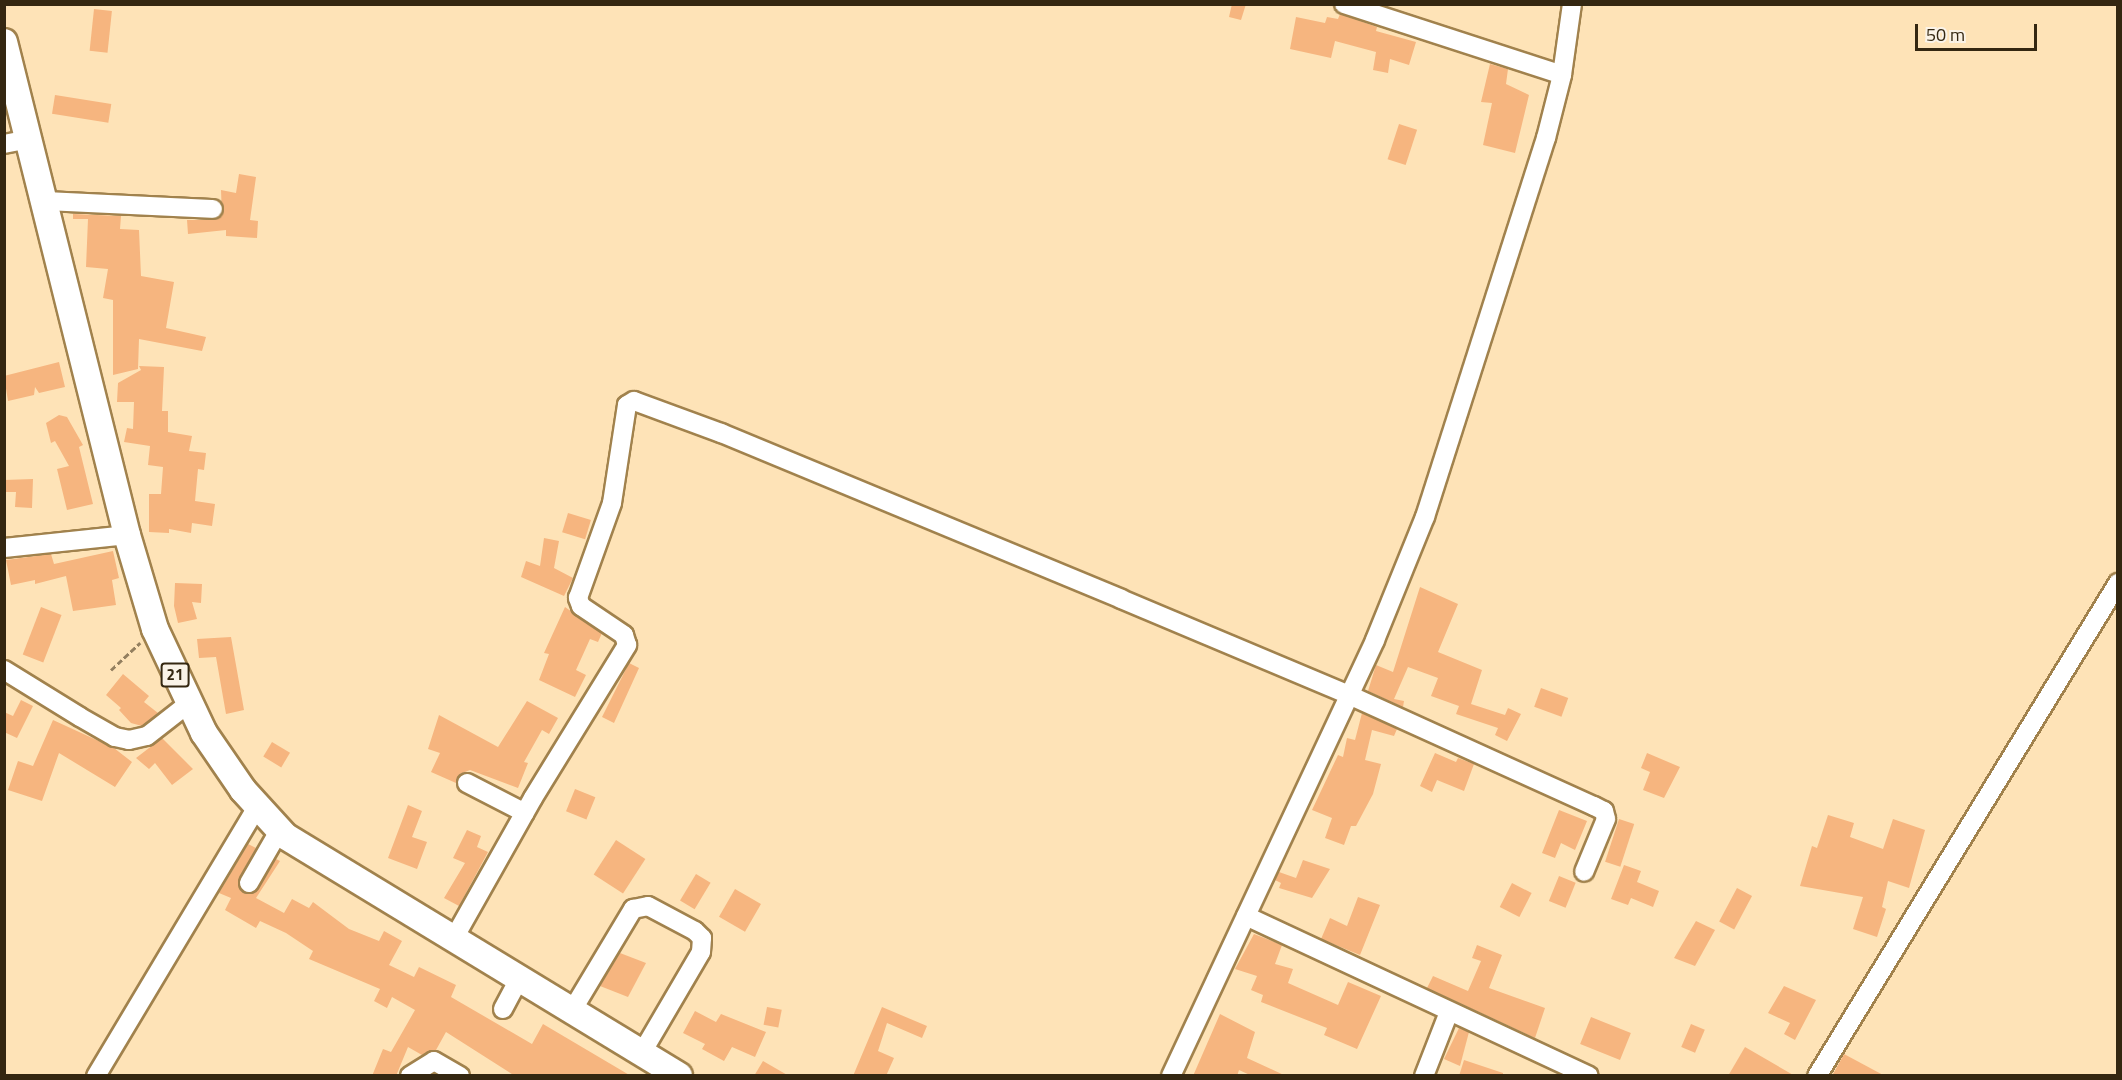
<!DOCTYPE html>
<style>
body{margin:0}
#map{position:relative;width:2122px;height:1080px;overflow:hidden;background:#fee3b7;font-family:"Titillium Web",sans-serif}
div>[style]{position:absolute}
.building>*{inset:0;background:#f6b57f;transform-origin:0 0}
.path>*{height:3px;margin-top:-1.5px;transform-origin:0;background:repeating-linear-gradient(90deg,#937f5f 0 6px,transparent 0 9px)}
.roads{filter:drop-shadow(2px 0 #a1824d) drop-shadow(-2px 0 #a1824d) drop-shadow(0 2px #a1824d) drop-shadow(0 -2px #a1824d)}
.minor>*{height:18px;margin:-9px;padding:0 9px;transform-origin:9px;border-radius:9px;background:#fff}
.highway>*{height:26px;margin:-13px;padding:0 13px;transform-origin:13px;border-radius:13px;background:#fff}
span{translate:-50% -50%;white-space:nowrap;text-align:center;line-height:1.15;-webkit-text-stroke:4.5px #faf3e8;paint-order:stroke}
.shield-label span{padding:2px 4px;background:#faf3e8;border:2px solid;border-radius:4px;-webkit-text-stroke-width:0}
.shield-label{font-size:15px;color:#342711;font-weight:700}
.frame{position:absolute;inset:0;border:6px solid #342711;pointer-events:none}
.scale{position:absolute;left:1915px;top:24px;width:122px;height:27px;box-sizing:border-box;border:3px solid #342711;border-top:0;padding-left:8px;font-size:18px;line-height:21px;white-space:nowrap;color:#342711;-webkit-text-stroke:4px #faf3e8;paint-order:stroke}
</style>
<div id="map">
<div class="building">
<div style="clip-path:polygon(1232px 4px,1246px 4px,1241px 20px,1229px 17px)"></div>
<div style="left:94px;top:9px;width:18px;height:42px;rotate:6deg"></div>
<div style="clip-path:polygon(1340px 14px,1377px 27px,1376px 31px,1416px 42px,1409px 65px,1390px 59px,1388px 73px,1373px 70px,1376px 52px,1335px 41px,1331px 58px,1290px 49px,1296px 17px,1325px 23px,1327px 17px,1338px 19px)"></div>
<div style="clip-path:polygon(1490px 64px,1508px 69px,1506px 84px,1529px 95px,1515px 153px,1483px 145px,1492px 103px,1481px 102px)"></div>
<div style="left:55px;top:95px;width:57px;height:19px;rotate:9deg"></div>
<div style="left:1399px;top:124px;width:19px;height:37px;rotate:18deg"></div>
<div style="clip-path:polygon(239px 174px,256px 177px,250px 220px,258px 221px,257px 238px,226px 236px,226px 230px,188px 234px,187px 220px,213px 220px,222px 216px,221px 190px,236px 193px)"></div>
<div style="clip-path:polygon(73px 214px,121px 216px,120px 229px,139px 230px,141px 276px,174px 282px,166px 328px,206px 337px,202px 351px,139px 339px,138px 369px,113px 375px,113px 300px,103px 298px,108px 269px,86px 267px,88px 219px,73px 219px)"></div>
<div style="clip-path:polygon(59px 362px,65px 387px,39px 393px,35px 387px,34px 395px,8px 401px,4px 376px)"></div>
<div style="clip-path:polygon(139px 366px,164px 367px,162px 411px,168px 411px,168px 432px,192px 436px,189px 451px,206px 453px,204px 470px,198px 469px,195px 501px,215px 504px,212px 526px,192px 523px,191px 533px,169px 529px,169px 533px,149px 532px,149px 494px,161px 494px,163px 467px,148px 465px,150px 446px,124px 442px,127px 428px,133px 429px,134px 402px,117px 402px,118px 383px,141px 370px)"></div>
<div style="clip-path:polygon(59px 415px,67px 417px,83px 445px,79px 447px,93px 504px,67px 510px,57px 469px,69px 466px,55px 441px,51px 443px,46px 423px)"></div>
<div style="clip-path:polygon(33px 479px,32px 508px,15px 507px,16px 492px,4px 492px,4px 480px)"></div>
<div style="left:568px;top:513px;width:24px;height:20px;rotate:17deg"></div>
<div style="clip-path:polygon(544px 538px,559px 541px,554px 568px,573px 578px,564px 596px,521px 577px,526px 561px,540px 566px)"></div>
<div style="clip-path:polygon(113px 551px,119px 578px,112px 580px,116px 605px,73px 611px,66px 576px,35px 584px,35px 580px,11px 585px,6px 560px,51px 554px,54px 564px)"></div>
<div style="clip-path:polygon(175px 583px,202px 584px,201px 603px,192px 602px,197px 619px,178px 623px,174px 606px)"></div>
<div style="clip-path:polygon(1420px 587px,1458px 604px,1438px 652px,1482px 670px,1471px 704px,1505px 715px,1508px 708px,1521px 714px,1507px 741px,1495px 735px,1498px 728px,1456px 714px,1459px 706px,1431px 696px,1438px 678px,1408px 667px,1394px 699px,1404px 701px,1403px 707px,1368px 691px,1376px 665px,1393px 672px)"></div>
<div style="left:41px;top:607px;width:22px;height:51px;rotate:21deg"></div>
<div style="clip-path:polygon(565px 607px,602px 633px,598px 642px,590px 639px,576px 670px,586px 675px,575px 697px,539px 680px,549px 654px,544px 653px)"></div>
<div style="clip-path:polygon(231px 637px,244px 710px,226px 714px,216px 657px,199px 658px,197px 639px)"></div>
<div style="clip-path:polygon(629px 663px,639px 668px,614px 723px,602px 717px)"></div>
<div style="clip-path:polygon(123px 674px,149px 696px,144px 702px,158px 713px,142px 726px,131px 723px,119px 710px,121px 708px,106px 695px)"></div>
<div style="left:1541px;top:688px;width:29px;height:20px;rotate:20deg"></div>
<div style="clip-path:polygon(21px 700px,33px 706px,17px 738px,4px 732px,4px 712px,13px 716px)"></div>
<div style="clip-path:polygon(527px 701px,558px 718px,549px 734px,542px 730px,524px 762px,528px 763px,518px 788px,470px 770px,460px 774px,456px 783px,431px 772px,440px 753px,428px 749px,439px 715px,498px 747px)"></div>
<div style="clip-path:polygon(1362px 713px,1397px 729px,1394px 736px,1372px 730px,1365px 760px,1381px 764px,1373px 794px,1356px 826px,1351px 826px,1344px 845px,1325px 838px,1332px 818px,1312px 810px,1338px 755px,1343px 757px,1347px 738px,1355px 740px)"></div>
<div style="clip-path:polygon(53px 720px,114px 748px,132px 762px,115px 787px,59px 753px,42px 801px,8px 790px,18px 761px,33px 766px)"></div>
<div style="clip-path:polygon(162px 738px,193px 769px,172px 785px,155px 763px,149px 769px,136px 758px)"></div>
<div style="left:272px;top:742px;width:21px;height:17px;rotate:31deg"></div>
<div style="clip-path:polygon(1435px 753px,1456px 762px,1458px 758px,1474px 764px,1464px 791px,1437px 780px,1432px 792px,1420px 786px)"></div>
<div style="clip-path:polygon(1647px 753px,1680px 767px,1664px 798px,1643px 790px,1650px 772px,1641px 768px)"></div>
<div style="left:575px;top:789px;width:22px;height:24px;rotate:22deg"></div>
<div style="clip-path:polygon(408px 805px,422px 811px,412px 837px,427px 842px,417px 869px,388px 858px)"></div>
<div style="clip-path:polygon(1559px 810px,1587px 821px,1575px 850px,1561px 843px,1555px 858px,1542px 853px)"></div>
<div style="clip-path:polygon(1828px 815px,1854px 823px,1850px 837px,1883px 849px,1893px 819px,1925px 830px,1909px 888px,1888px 881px,1882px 907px,1886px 909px,1877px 937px,1853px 929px,1863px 897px,1800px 886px,1812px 846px,1817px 848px)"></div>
<div style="left:1619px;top:819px;width:16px;height:45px;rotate:18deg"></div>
<div style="clip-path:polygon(467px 830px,481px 836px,477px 847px,488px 852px,459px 906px,444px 898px,465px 863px,453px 858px)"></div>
<div style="left:616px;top:840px;width:35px;height:41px;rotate:33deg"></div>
<div style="clip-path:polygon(248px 844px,256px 848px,239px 878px,243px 892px,250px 894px,258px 889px,276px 859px,280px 861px,256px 898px,284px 913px,292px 899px,309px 908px,313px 902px,349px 929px,379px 941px,384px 931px,402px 941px,389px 965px,414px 977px,419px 967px,456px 985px,451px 997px,532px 1044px,543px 1024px,631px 1076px,515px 1076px,446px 1032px,436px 1050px,422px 1055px,408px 1047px,396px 1076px,372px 1076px,383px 1049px,391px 1052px,415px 1010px,392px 997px,387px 1008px,374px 1001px,380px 989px,309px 959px,313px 951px,286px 933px,260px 921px,256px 928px,225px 910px,231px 898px,219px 893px)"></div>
<div style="clip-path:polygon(1303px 860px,1330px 869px,1312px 898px,1279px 888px,1281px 883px,1275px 880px,1279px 872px,1296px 878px)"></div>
<div style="clip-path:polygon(1624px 865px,1641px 871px,1637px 882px,1659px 891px,1653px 907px,1631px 898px,1628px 905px,1611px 899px)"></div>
<div style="left:696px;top:874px;width:17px;height:31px;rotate:31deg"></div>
<div style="left:1559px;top:876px;width:18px;height:27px;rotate:22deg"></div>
<div style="left:1512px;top:883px;width:22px;height:27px;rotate:27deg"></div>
<div style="left:1737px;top:888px;width:17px;height:38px;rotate:28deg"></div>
<div style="left:735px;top:889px;width:30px;height:32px;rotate:30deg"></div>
<div style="clip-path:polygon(1358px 897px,1380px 905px,1360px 955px,1321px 939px,1330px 918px,1347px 926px)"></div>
<div style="clip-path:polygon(1696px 921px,1715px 930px,1695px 966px,1674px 958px)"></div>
<div style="clip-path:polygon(1254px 934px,1282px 945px,1275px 964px,1293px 969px,1288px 983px,1338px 1005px,1348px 982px,1381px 996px,1357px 1049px,1324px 1035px,1327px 1028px,1261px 1002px,1263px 995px,1251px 990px,1257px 976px,1235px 969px)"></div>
<div style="clip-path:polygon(1477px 945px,1502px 955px,1489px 988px,1545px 1008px,1535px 1038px,1427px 988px,1433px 976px,1468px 991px,1481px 961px,1472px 958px)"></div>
<div style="clip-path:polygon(620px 953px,646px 963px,628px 997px,600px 986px)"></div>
<div style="clip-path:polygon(1784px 986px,1816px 1000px,1795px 1040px,1784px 1034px,1790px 1023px,1768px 1013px)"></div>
<div style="left:767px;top:1007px;width:15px;height:18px;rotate:11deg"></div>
<div style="clip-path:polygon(882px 1007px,927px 1026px,922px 1038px,887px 1023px,878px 1051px,894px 1058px,886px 1076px,853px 1076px)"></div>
<div style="clip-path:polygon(695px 1011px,716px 1022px,721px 1014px,766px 1032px,755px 1057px,732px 1047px,724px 1061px,702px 1049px,705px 1044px,683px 1033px)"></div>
<div style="clip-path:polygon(1220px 1014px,1255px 1032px,1247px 1058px,1286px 1076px,1252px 1076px,1239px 1070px,1237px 1076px,1193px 1076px)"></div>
<div style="left:1591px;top:1017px;width:43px;height:29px;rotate:22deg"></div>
<div style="left:1691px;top:1024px;width:15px;height:25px;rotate:23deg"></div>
<div style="clip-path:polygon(1459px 1028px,1469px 1032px,1460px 1066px,1444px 1059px)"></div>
<div style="clip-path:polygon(1745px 1047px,1795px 1076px,1728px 1076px)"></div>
<div style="clip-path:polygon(1844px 1054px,1885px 1076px,1832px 1076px)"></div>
<div style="clip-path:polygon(1464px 1060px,1503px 1073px,1503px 1076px,1459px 1076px)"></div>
<div style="clip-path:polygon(763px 1061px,789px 1076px,754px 1076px)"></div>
</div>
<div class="path">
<div style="left:111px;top:670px;width:40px;rotate:-43deg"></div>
</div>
<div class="roads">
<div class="minor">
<div style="left:1344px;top:4px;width:229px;rotate:18deg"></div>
<div style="left:4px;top:144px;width:25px;rotate:-11deg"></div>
<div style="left:44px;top:201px;width:169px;rotate:2.7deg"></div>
<div style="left:4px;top:548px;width:124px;rotate:-6deg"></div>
<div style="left:4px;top:670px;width:89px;rotate:31.7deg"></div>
<div style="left:80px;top:717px;width:40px;rotate:29.7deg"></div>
<div style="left:115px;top:737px;width:14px;rotate:12deg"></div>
<div style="left:129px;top:740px;width:18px;rotate:-13deg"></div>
<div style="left:147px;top:736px;width:52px;rotate:-38deg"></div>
<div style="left:467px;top:783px;width:65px;rotate:27.3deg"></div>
<div style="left:249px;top:883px;width:60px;rotate:-60deg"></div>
<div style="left:1246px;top:916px;width:378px;rotate:25deg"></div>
<div style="left:453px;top:940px;width:163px;rotate:-60.6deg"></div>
<div style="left:533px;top:798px;width:180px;rotate:-58.4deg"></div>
<div style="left:627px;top:645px;width:10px;rotate:-107deg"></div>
<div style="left:624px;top:635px;width:52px;rotate:-146deg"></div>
<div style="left:581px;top:606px;width:9px;rotate:-111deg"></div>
<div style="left:578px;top:598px;width:101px;rotate:-70.3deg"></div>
<div style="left:612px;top:503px;width:99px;rotate:-81.3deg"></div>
<div style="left:627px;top:405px;width:8px;rotate:-30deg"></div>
<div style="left:634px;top:401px;width:93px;rotate:20.2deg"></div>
<div style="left:721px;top:433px;width:433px;rotate:22.5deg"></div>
<div style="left:1121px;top:599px;width:247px;rotate:22.8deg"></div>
<div style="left:1349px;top:695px;width:269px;rotate:24.4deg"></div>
<div style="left:1594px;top:806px;width:11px;rotate:27deg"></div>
<div style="left:1604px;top:811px;width:8px;rotate:76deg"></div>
<div style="left:1606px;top:819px;width:57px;rotate:112.5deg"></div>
<div style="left:503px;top:1009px;width:34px;rotate:-62deg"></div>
<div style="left:573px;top:1009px;width:117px;rotate:-59deg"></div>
<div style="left:633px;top:909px;width:15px;rotate:-11deg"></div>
<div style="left:648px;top:906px;width:53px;rotate:28deg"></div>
<div style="left:695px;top:931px;width:10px;rotate:45deg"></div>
<div style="left:702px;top:938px;width:14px;rotate:94deg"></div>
<div style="left:701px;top:952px;width:115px;rotate:120.4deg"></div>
<div style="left:96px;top:1076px;width:313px;rotate:-59.1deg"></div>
<div style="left:410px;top:1076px;width:28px;rotate:-32deg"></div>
<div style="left:434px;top:1061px;width:30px;rotate:30deg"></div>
<div style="left:1171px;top:1076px;width:481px;rotate:-64.9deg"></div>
<div style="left:1375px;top:640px;width:133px;rotate:-67.9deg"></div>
<div style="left:1425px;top:517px;width:398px;rotate:-72.3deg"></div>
<div style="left:1546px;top:138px;width:65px;rotate:-75.7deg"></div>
<div style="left:1562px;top:75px;width:72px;rotate:-82deg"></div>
<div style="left:1424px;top:1076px;width:69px;rotate:-68.7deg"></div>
<div style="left:1817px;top:1076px;width:578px;rotate:-58.59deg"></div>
</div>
<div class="highway">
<div style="left:4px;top:42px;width:508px;rotate:75.99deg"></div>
<div style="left:127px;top:535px;width:98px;rotate:73.4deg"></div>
<div style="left:155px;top:629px;width:115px;rotate:64.8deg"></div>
<div style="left:204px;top:733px;width:69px;rotate:55.6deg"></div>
<div style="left:243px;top:790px;width:62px;rotate:47.6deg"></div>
<div style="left:285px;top:836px;width:461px;rotate:31.3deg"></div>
</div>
</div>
<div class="shield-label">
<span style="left:175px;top:675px">21</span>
</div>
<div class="frame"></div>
<div class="scale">50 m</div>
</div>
